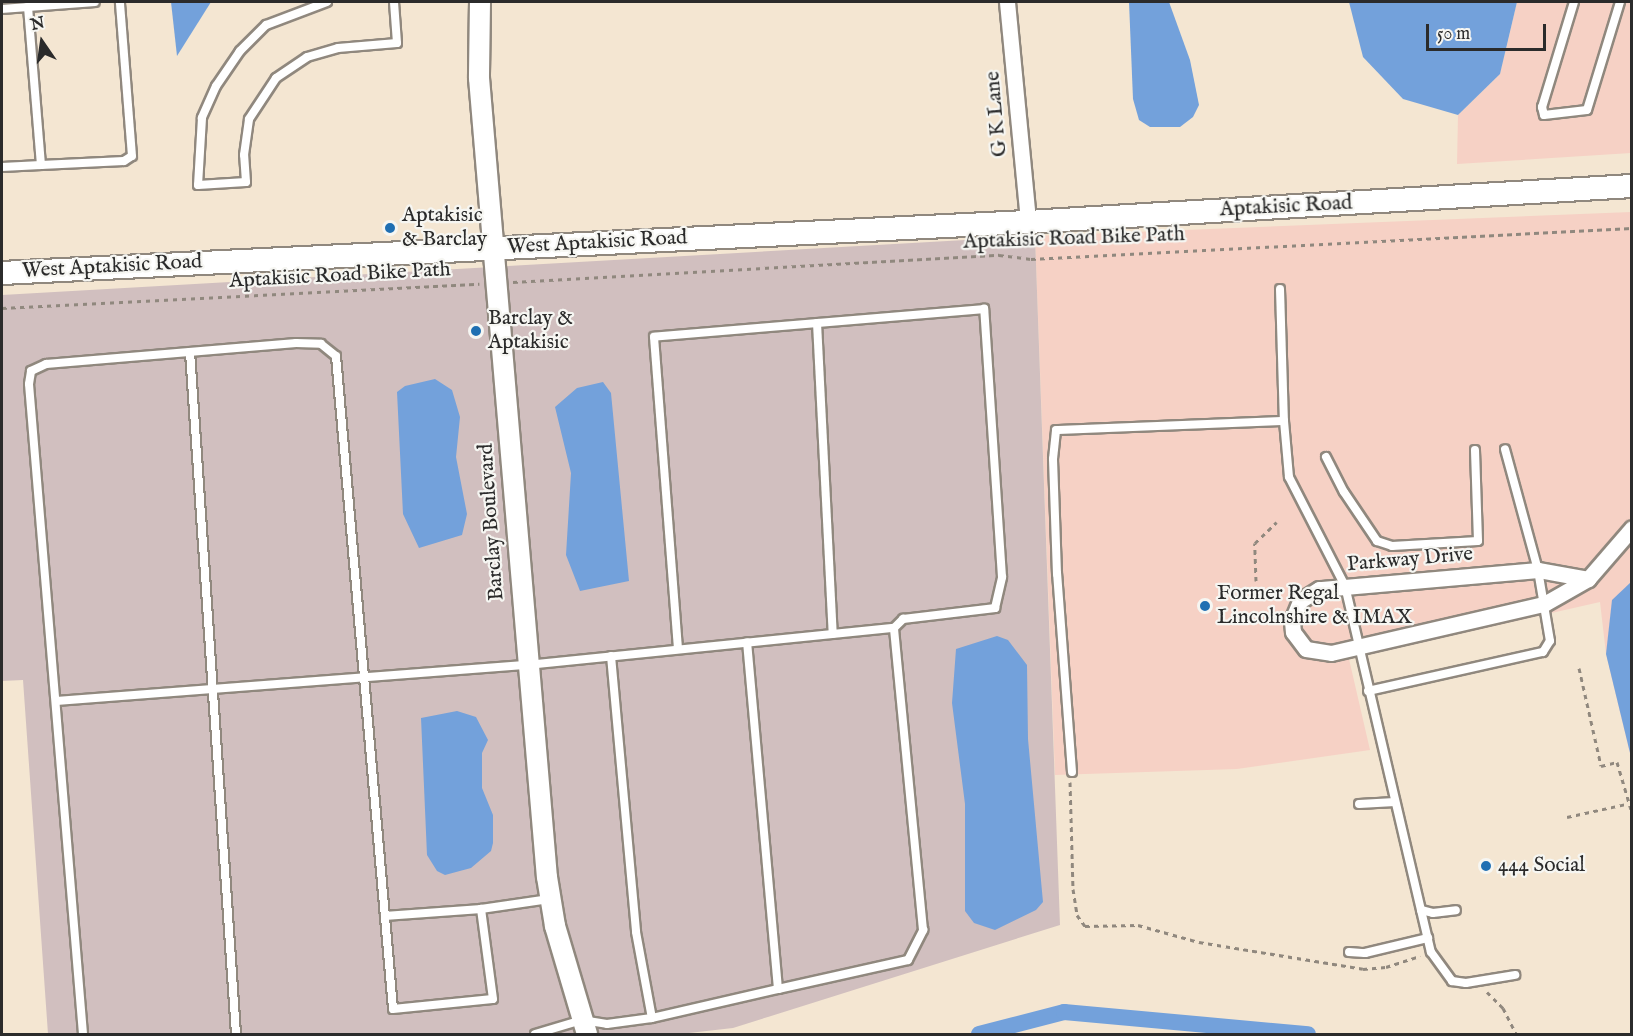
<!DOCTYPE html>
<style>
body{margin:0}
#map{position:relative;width:1633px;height:1036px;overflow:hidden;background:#f4e6d2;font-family:"IM FELL English",serif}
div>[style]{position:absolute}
.built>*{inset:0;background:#f6d1c5}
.industrial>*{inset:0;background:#d1bfbf}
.water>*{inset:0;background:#73a1db}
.canal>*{height:16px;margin:-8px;padding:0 8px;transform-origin:8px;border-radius:8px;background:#73a1db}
.path>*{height:3px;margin-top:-1.5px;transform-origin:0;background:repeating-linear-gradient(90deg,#90887e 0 4.5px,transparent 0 9px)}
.roads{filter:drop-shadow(2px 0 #90887e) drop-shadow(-2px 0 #90887e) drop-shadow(0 2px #90887e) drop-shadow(0 -2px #90887e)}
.service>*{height:8px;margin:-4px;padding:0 4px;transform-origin:4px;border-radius:4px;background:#fff}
.minor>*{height:15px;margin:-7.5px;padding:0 7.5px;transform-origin:7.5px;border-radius:7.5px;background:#fff}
.tertiary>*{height:20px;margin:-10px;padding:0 10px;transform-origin:10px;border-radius:10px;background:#fff}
.secondary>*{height:22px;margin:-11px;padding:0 11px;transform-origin:11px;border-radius:11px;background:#fff}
.dots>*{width:16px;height:16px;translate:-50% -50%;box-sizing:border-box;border:3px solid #f6f6f2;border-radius:50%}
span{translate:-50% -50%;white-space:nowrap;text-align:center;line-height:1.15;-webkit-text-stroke:4.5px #f6f6f2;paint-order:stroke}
.street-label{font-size:21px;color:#2b2b2b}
.poi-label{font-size:21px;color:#2b2b2b}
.left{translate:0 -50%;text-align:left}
.frame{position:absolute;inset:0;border:3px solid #2b2b2b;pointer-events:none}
.north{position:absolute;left:12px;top:12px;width:60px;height:60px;-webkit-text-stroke:4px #f6f6f2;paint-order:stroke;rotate:347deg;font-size:16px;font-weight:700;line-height:24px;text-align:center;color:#2b2b2b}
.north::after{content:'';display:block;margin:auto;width:21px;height:27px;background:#2b2b2b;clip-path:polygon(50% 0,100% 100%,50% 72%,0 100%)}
.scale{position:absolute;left:1426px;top:24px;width:120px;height:27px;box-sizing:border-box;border:3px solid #2b2b2b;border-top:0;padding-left:8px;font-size:18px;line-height:21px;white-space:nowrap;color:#2b2b2b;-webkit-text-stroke:4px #f6f6f2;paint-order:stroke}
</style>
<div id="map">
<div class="built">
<div style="clip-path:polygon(1517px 2px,1631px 2px,1631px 153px,1457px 164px,1458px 115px,1500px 74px)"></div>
<div style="clip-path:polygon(1631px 212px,1631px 757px,1606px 654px,1600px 602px,1349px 659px,1370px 750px,1237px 769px,1055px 775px,1035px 236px)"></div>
</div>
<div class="industrial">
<div style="clip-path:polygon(1035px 236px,1060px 925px,733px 1028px,680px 1034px,48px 1034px,23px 680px,2px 681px,2px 295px)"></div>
</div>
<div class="water">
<div style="clip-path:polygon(171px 2px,211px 2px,177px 56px)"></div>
<div style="clip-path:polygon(1129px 2px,1169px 2px,1190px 60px,1199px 105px,1193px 117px,1180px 127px,1150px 127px,1139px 120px,1133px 99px)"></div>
<div style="clip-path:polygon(1349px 2px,1517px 2px,1500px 74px,1458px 115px,1403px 99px,1363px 57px)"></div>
<div style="clip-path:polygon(435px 379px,452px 390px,460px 417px,456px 457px,467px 514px,462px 535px,419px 548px,403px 514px,397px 392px,405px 386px)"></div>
<div style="clip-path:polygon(603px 382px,611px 393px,629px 581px,580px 591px,566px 555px,571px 473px,555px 407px,577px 388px)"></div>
<div style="clip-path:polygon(1631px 582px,1631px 757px,1606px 654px,1612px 600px)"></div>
<div style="clip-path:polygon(997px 636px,1008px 640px,1027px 665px,1028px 739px,1043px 902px,1036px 910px,995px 930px,974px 923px,965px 911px,965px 804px,952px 703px,956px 649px)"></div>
<div style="clip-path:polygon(457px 711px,476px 717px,488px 740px,482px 753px,482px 788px,493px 815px,493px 843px,491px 851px,471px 868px,445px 875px,437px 871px,427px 855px,421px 718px)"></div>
</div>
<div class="canal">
<div style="left:979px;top:1034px;width:88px;rotate:-14.5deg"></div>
<div style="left:1064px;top:1012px;width:245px;rotate:5.2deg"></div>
</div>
<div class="path">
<div style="left:513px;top:282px;width:487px;rotate:-3.2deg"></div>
<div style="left:999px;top:255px;width:32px;rotate:7deg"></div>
<div style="left:1031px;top:259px;width:602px;rotate:-2.95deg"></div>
<div style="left:2px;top:308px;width:478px;rotate:-2.9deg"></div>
<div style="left:1256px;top:581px;width:38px;rotate:-92deg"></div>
<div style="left:1255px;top:543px;width:30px;rotate:-44deg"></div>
<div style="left:1579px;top:668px;width:100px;rotate:77.3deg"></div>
<div style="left:1601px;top:766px;width:16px;rotate:-14deg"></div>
<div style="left:1617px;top:762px;width:53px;rotate:73.6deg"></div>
<div style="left:1070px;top:782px;width:107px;rotate:88.4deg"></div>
<div style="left:1073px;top:889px;width:26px;rotate:81deg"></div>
<div style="left:1077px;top:915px;width:14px;rotate:54deg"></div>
<div style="left:1085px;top:926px;width:53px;rotate:-1.1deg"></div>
<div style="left:1138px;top:925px;width:63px;rotate:15.6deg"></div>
<div style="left:1199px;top:942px;width:166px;rotate:9.3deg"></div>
<div style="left:1363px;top:969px;width:23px;rotate:-5deg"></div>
<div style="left:1386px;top:967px;width:36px;rotate:-18deg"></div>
<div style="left:1567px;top:817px;width:60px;rotate:-12.4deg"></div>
<div style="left:1487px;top:992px;width:23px;rotate:45deg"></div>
<div style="left:1503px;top:1008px;width:29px;rotate:63deg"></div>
</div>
<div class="roads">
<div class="service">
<div style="left:327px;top:2px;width:65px;rotate:159.3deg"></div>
<div style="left:266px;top:25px;width:37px;rotate:135deg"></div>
<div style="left:240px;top:51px;width:42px;rotate:124.4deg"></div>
<div style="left:216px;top:86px;width:35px;rotate:114deg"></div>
<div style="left:202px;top:118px;width:67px;rotate:93.4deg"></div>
<div style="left:198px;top:185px;width:48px;rotate:-3.6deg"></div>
<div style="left:246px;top:182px;width:27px;rotate:-94deg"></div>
<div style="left:244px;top:155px;width:36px;rotate:-82deg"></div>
<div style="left:249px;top:119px;width:49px;rotate:-56.6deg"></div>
<div style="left:276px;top:78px;width:37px;rotate:-34deg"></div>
<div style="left:307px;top:57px;width:32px;rotate:-16deg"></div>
<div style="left:338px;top:48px;width:59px;rotate:-4.8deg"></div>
<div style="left:397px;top:43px;width:41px;rotate:-94.2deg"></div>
<div style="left:1574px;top:2px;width:110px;rotate:106.9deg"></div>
<div style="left:1542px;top:107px;width:8px;rotate:76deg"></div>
<div style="left:1544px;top:115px;width:43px;rotate:-6.6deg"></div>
<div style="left:1587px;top:110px;width:113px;rotate:-73deg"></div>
<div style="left:2px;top:9px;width:93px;rotate:-4.3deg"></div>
<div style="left:41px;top:165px;width:83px;rotate:-2.8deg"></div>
<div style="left:124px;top:161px;width:9px;rotate:-32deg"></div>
<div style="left:132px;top:156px;width:154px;rotate:-94.5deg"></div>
<div style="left:2px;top:167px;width:39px;rotate:-3deg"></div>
<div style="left:41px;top:165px;width:159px;rotate:-94.7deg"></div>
<div style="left:1280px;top:289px;width:132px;rotate:88.3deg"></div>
<div style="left:817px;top:323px;width:311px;rotate:87.1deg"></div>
<div style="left:190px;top:352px;width:684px;rotate:86.14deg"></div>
<div style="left:1326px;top:457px;width:39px;rotate:63deg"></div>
<div style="left:1344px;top:492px;width:59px;rotate:56deg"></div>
<div style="left:1377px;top:541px;width:16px;rotate:18deg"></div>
<div style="left:1392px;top:546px;width:86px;rotate:-3.3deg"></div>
<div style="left:1478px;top:541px;width:91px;rotate:-91.9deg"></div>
<div style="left:611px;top:656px;width:277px;rotate:84.8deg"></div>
<div style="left:636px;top:932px;width:87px;rotate:79.5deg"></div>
<div style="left:1368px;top:691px;width:179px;rotate:-12.6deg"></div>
<div style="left:1543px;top:652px;width:13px;rotate:-58deg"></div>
<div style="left:1550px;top:641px;width:72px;rotate:-99.6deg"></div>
<div style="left:1538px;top:570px;width:125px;rotate:-105.3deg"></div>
<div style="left:57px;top:701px;width:471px;rotate:-4.4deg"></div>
<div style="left:527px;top:665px;width:369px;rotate:-5.8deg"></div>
<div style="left:894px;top:628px;width:13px;rotate:-45deg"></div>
<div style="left:903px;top:619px;width:93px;rotate:-6.8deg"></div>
<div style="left:995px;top:608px;width:32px;rotate:-77deg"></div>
<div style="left:1002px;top:577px;width:269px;rotate:-93.8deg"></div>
<div style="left:984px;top:309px;width:331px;rotate:175.2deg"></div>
<div style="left:654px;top:337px;width:313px;rotate:85.6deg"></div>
<div style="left:1072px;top:772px;width:199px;rotate:-94.3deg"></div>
<div style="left:1057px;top:574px;width:115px;rotate:-92deg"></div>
<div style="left:1053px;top:459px;width:29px;rotate:-84deg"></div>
<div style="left:1056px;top:430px;width:228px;rotate:-2.3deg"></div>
<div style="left:1284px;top:421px;width:56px;rotate:84.9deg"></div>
<div style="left:1289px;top:477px;width:123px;rotate:62.8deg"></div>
<div style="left:1345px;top:586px;width:376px;rotate:76.8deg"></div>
<div style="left:1431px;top:952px;width:36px;rotate:54deg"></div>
<div style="left:1452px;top:981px;width:14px;rotate:8deg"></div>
<div style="left:1466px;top:983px;width:50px;rotate:-9.3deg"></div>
<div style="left:1359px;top:804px;width:36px;rotate:-3deg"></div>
<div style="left:1421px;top:910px;width:12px;rotate:14deg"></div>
<div style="left:1433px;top:913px;width:23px;rotate:-7deg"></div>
<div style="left:385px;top:916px;width:96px;rotate:-4.2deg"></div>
<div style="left:1349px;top:952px;width:16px;rotate:4deg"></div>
<div style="left:1365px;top:953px;width:65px;rotate:-13.4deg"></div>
<div style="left:778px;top:989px;width:133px;rotate:-12.6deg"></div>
<div style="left:908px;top:960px;width:34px;rotate:-63deg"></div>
<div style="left:923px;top:930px;width:303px;rotate:-95.5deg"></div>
<div style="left:83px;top:1034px;width:652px;rotate:-94.75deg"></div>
<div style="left:29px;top:384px;width:13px;rotate:-81deg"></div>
<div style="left:31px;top:371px;width:17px;rotate:-25deg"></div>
<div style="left:46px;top:364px;width:251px;rotate:-4.8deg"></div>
<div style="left:296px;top:343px;width:25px;rotate:2deg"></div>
<div style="left:321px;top:344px;width:19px;rotate:39deg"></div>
<div style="left:336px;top:356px;width:655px;rotate:85.01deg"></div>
<div style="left:393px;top:1009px;width:100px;rotate:-5.7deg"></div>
<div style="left:493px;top:999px;width:91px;rotate:-97.6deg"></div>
<div style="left:481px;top:909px;width:69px;rotate:-8.4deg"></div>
<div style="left:535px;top:1034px;width:49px;rotate:-16.6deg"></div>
<div style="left:582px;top:1020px;width:25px;rotate:9deg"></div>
<div style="left:607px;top:1024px;width:45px;rotate:-7.6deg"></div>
<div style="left:652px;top:1018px;width:129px;rotate:-13deg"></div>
<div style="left:778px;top:989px;width:348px;rotate:-95.1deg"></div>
</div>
<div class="minor">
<div style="left:1007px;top:2px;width:221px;rotate:84.5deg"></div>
<div style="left:1588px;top:579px;width:51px;rotate:-169.8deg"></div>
<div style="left:1538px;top:570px;width:220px;rotate:175deg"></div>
<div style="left:1319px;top:589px;width:22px;rotate:148deg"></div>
<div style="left:1300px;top:601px;width:22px;rotate:112deg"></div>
<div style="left:1292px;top:621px;width:11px;rotate:85deg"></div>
<div style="left:1293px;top:632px;width:21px;rotate:53deg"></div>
<div style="left:1306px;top:649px;width:25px;rotate:9deg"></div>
<div style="left:1331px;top:653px;width:219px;rotate:-13deg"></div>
<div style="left:1544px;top:604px;width:51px;rotate:-29.6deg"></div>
<div style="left:1588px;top:579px;width:67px;rotate:-49.2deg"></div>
</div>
<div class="tertiary">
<div style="left:480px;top:2px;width:76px;rotate:90.8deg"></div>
<div style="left:479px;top:78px;width:802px;rotate:85.14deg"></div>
<div style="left:547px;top:877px;width:50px;rotate:80.7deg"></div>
<div style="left:555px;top:926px;width:113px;rotate:73.5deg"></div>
</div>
<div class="secondary">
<div style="left:2px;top:273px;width:1027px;rotate:-2.85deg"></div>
<div style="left:1028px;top:222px;width:605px;rotate:-3.41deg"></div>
</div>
</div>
<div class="dots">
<div style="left:390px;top:228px;background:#1f6fb2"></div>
<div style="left:476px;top:331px;background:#1f6fb2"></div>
<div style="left:1205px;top:606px;background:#1f6fb2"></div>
<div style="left:1486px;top:866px;background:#1f6fb2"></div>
</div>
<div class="street-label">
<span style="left:997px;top:114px;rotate:-95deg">G K Lane</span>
<span style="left:1286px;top:207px;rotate:-3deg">Aptakisic Road</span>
<span style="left:1074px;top:239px;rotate:-2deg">Aptakisic Road Bike Path</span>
<span style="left:597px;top:243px;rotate:-3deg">West Aptakisic Road</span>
<span style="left:112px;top:267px;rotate:-3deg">West Aptakisic Road</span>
<span style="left:340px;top:276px;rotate:-3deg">Aptakisic Road Bike Path</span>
<span style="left:492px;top:522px;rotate:-94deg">Barclay Boulevard</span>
<span style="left:1410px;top:560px;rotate:-5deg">Parkway Drive</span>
</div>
<div class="poi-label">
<span class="left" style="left:402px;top:228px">Aptakisic<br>&amp; Barclay</span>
<span class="left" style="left:488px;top:331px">Barclay &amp;<br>Aptakisic</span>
<span class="left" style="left:1217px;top:606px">Former Regal<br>Lincolnshire &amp; IMAX</span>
<span class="left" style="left:1498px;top:866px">444 Social</span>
</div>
<div class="frame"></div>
<div class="north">N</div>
<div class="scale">50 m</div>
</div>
